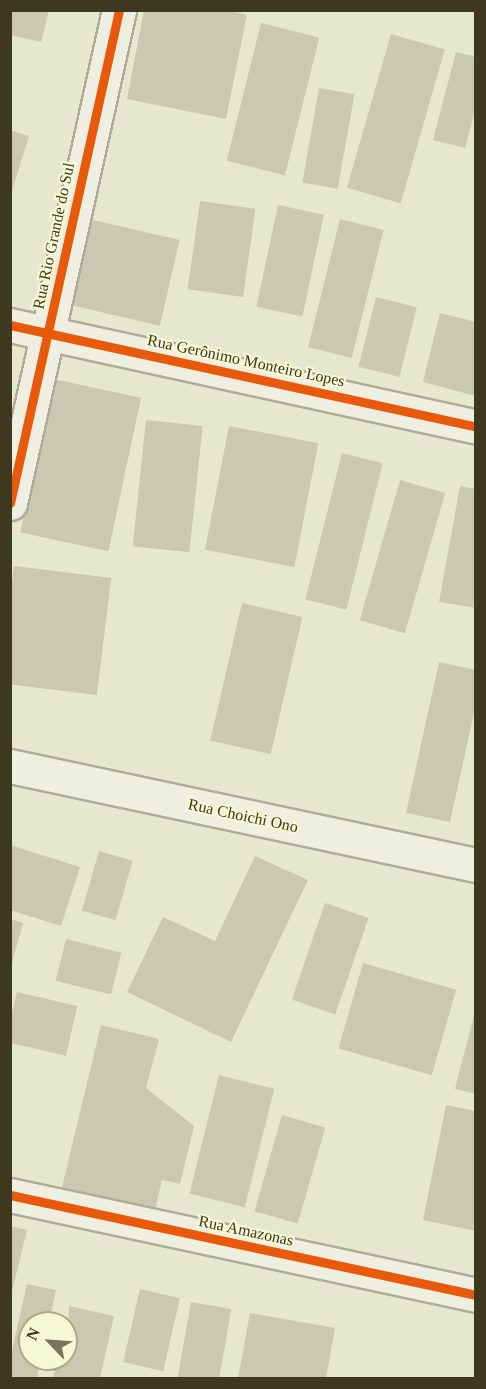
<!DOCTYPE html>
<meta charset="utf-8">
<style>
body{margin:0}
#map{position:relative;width:486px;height:1389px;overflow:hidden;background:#e6e7cf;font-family:Georgia,serif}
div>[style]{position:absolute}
.building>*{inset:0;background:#cac8b0;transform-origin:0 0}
.roads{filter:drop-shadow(2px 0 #acac98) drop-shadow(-2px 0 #acac98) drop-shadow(0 2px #acac98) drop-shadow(0 -2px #acac98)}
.minor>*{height:33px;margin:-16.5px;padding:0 16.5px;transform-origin:16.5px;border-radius:16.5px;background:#eeefe1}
.cycleway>*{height:9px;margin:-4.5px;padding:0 4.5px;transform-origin:4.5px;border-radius:4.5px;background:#e8590c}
span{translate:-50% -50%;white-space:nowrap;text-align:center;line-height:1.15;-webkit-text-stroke:4.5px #f5f8d5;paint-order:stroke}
.street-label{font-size:16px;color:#3d381e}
.frame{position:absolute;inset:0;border:12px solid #3d381e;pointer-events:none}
.north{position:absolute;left:18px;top:1311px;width:60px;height:60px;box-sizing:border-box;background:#f5f8d5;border:2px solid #abab8c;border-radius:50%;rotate:295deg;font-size:16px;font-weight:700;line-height:24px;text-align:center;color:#3d381e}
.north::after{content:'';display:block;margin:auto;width:21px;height:27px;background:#78755c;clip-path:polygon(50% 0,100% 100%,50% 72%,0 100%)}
</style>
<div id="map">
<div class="building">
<div style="clip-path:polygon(10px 10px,49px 10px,41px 42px,10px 35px)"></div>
<div style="clip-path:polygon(144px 10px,225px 10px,247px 15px,226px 119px,127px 99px)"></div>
<div style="left:261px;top:23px;width:60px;height:142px;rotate:14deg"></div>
<div style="left:391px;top:34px;width:56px;height:160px;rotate:16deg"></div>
<div style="clip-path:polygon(456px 52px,476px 57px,476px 107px,465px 148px,433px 140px)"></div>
<div style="left:319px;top:88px;width:36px;height:96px;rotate:10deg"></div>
<div style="clip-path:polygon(10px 130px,29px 136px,11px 194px,10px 194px)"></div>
<div style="left:200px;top:201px;width:56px;height:89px;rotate:8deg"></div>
<div style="left:278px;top:205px;width:47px;height:104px;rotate:12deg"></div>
<div style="left:89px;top:219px;width:93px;height:88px;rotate:13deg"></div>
<div style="left:340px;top:219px;width:45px;height:132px;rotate:14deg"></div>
<div style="left:376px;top:297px;width:42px;height:72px;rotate:14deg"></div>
<div style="clip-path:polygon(440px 313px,476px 322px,476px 396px,423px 382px)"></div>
<div style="left:53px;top:379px;width:90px;height:157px;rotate:12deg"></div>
<div style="left:146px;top:420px;width:57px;height:127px;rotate:6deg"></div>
<div style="left:229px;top:426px;width:91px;height:126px;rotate:11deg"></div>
<div style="left:342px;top:453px;width:42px;height:151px;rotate:14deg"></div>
<div style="left:400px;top:480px;width:47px;height:146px;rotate:16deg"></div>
<div style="clip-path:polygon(460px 486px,476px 489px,476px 608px,439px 602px)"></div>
<div style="left:14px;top:566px;width:98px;height:118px;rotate:7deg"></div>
<div style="left:242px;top:603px;width:62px;height:141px;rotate:13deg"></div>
<div style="clip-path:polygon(439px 662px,476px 670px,476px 704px,450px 822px,406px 813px)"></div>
<div style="clip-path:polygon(10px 845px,80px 867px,61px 926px,10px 910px)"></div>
<div style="left:99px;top:851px;width:35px;height:62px;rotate:16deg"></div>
<div style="clip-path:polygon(255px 856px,308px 880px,231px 1042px,127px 992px,163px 917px,215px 941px)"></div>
<div style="left:325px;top:903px;width:46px;height:102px;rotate:19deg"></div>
<div style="clip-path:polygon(10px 919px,23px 923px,11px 967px,10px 967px)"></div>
<div style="left:66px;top:939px;width:57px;height:43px;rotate:14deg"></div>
<div style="left:363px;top:963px;width:97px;height:89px;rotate:16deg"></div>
<div style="left:17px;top:992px;width:62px;height:51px;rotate:13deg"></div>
<div style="clip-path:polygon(475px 1011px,476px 1011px,476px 1094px,455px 1089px)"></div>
<div style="clip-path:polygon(101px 1025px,159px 1039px,146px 1088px,194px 1126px,180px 1184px,162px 1180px,155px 1210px,62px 1187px)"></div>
<div style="left:219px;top:1075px;width:57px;height:122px;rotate:14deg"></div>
<div style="clip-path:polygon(446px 1105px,476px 1111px,476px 1231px,423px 1220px)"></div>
<div style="left:282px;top:1115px;width:45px;height:100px;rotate:16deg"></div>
<div style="clip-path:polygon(10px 1226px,27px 1230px,11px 1295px,10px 1294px)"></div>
<div style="clip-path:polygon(27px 1284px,56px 1290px,49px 1323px,30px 1323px,30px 1359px,41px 1359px,37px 1378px,10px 1378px,10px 1359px)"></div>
<div style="left:140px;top:1289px;width:41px;height:75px;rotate:13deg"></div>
<div style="left:191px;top:1302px;width:41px;height:77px;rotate:10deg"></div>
<div style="clip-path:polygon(69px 1306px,114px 1316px,100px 1378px,53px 1378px,57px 1359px,66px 1359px)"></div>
<div style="clip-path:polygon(250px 1313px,335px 1328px,326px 1378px,238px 1378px)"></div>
</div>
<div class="roads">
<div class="minor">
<div style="left:10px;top:325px;width:477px;rotate:12.3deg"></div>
<div style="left:10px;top:503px;width:505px;rotate:-77.53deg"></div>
<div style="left:10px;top:766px;width:476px;rotate:12deg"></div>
<div style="left:10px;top:1195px;width:477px;rotate:12.1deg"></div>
</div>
</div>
<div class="cycleway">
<div style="left:10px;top:325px;width:477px;rotate:12.3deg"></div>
<div style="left:10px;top:503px;width:505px;rotate:-77.53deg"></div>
<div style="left:10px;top:1195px;width:477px;rotate:12.1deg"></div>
</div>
<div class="street-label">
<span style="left:54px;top:236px;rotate:-78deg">Rua Rio Grande do Sul</span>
<span style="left:246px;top:361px;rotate:12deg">Rua Gerônimo Monteiro Lopes</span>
<span style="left:243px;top:816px;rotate:12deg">Rua Choichi Ono</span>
<span style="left:246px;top:1231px;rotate:12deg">Rua Amazonas</span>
</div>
<div class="frame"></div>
<div class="north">N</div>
</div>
